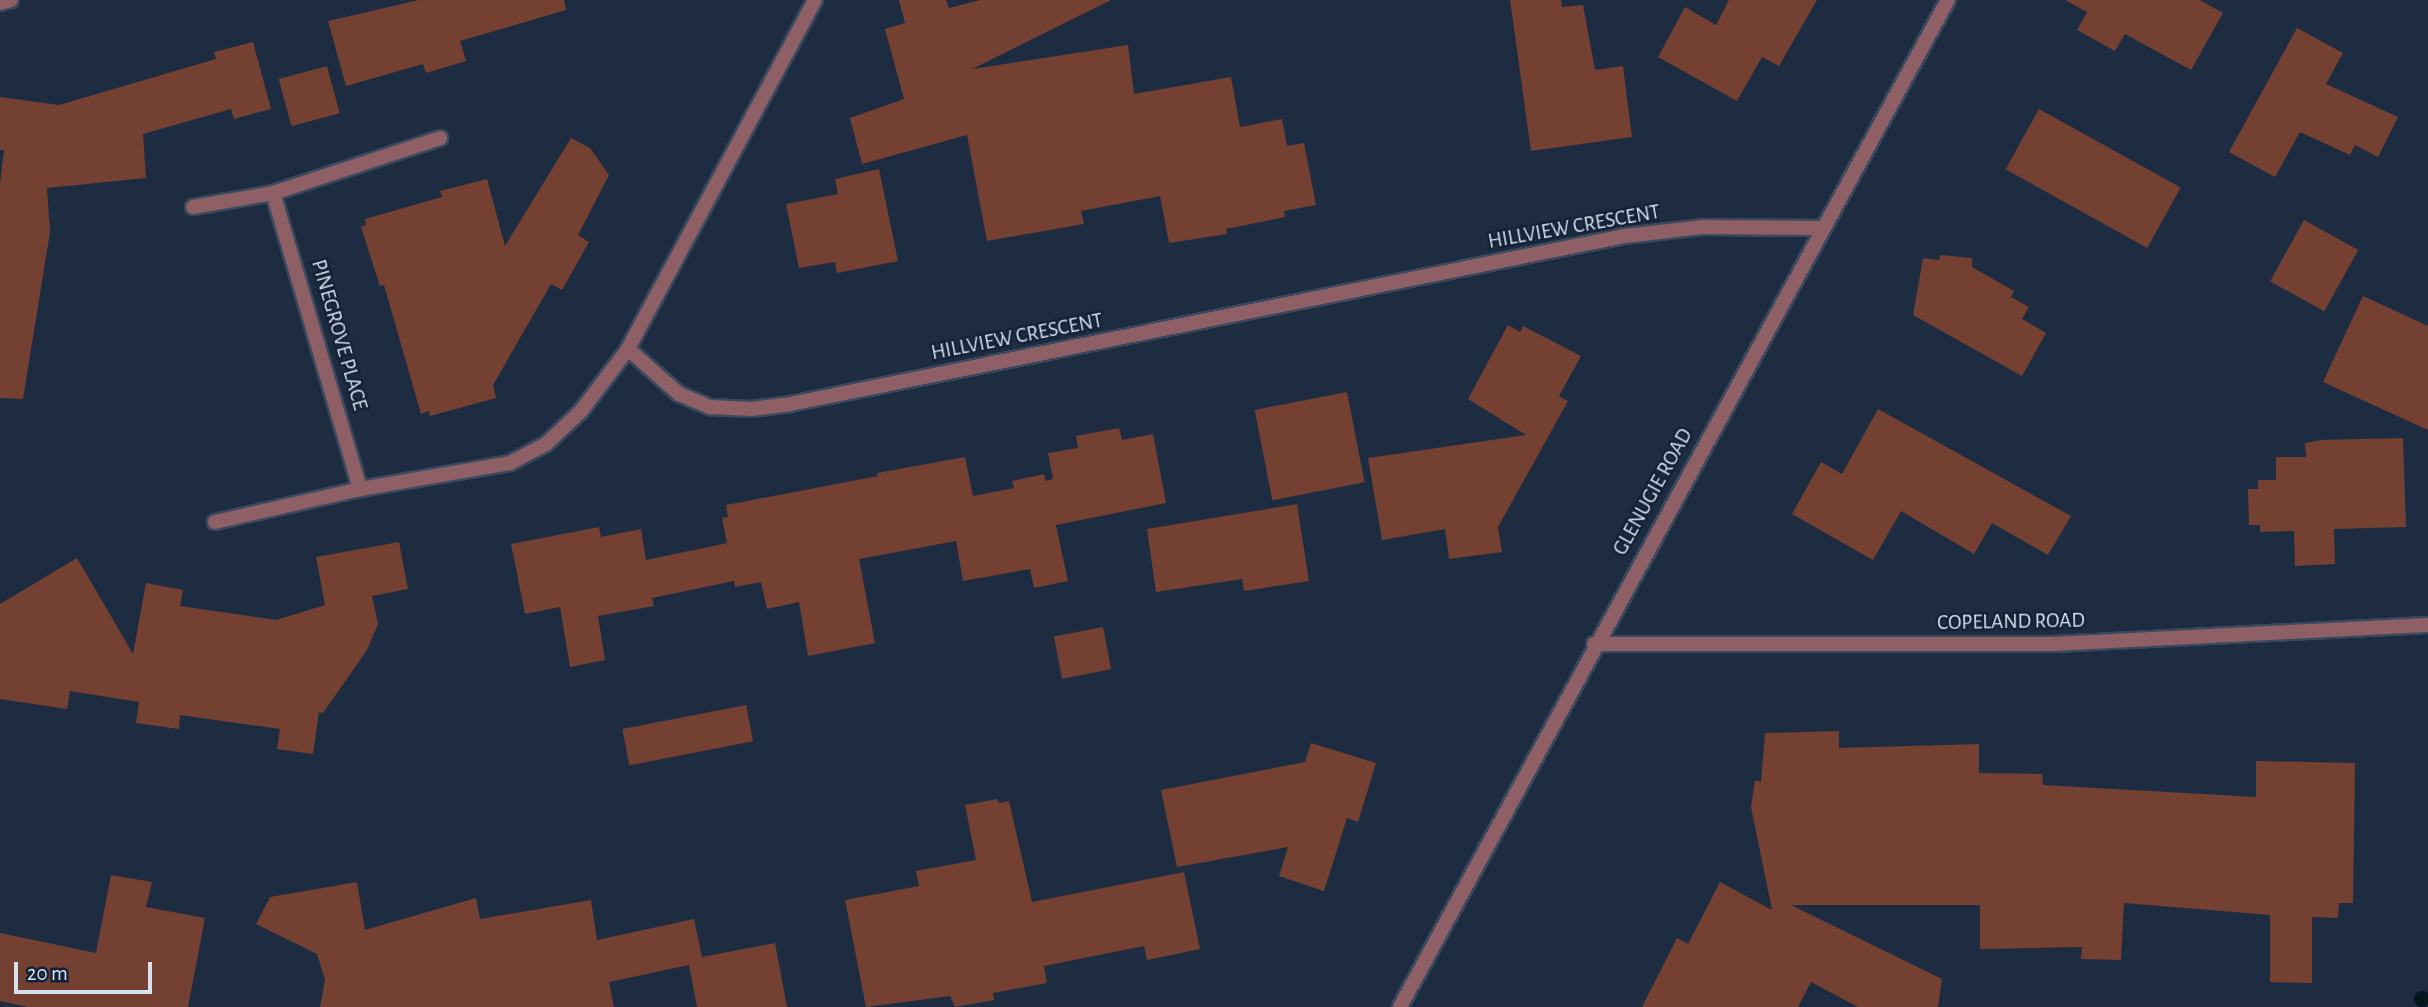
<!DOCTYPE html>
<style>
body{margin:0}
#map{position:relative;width:2428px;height:1007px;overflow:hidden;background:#1e2c42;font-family:"Alegreya Sans",sans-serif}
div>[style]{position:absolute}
.water>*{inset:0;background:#03181d}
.round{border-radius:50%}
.building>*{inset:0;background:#734032;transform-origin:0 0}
.roads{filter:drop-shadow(2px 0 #3b495e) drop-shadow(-2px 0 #3b495e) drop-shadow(0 2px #3b495e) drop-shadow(0 -2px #3b495e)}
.minor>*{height:14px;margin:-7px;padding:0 7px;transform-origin:7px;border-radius:7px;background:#8e6066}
.tertiary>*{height:14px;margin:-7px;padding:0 7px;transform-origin:7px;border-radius:7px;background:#8e6066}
span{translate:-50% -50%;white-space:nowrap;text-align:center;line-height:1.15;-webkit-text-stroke:5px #142238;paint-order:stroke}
.street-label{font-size:21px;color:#d6e0ee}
.scale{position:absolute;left:14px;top:962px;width:138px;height:32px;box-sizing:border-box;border:4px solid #d6e0ee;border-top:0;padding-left:9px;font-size:21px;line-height:24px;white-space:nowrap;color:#d6e0ee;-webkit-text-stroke:5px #142238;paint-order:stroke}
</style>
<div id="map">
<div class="water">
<div class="round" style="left:2414px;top:991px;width:16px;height:16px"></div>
</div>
<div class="building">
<div style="clip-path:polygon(419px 0,564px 0,566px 10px,460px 41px,466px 61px,426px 73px,423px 64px,346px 86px,328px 21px)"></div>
<div style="clip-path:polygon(899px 0,946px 0,949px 8px,980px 0,1111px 0,972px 69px,1128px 45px,1134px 94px,1231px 77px,1240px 127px,1282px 119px,1287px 146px,1304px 143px,1316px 205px,1284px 211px,1285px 217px,1226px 229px,1227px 234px,1169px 243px,1160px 196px,1081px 211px,1084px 224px,987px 241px,967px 135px,862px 164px,850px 118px,904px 99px,885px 29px,905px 23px)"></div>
<div style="clip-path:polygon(1510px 0,1561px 0,1562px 7px,1583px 5px,1595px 70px,1623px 66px,1632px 137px,1531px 151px)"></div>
<div style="clip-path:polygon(1729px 0,1817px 0,1779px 66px,1762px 57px,1737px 101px,1658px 57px,1685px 7px,1716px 25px)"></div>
<div style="clip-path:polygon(2065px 0,2200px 0,2223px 13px,2191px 70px,2125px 34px,2115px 51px,2077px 30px,2087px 12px)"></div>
<div style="clip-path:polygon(2297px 28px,2343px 53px,2326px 84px,2398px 117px,2378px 157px,2355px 145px,2350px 155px,2300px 132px,2275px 177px,2229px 152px)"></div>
<div style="clip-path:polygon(253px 42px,271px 109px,234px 119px,231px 109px,143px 134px,146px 178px,47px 188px,50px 232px,23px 399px,0 398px,0 184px,4px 150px,0 150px,0 97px,59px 105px,216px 59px,214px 52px)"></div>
<div style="left:327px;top:66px;width:49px;height:50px;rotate:75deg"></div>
<div style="left:2039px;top:109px;width:162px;height:69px;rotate:29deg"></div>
<div style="clip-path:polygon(571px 138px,590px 148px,609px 175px,578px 235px,589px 242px,562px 290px,551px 284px,493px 385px,496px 398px,430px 416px,429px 411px,421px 414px,384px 285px,380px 286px,361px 227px,366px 225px,365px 219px,442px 197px,440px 191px,487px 179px,505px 246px)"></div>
<div style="clip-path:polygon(879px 169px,898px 261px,837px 273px,835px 262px,799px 268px,786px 204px,838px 194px,835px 179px)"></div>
<div style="left:2304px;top:220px;width:62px;height:70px;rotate:29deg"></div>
<div style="clip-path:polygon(1940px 255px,1972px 258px,1972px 267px,2014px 291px,2011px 297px,2029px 307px,2022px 319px,2046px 333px,2022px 376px,1913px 315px,1923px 258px,1939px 260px)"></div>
<div style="clip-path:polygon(2363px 296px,2428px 326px,2428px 430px,2323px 382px)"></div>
<div style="clip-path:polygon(1508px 325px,1520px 332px,1523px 326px,1581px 356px,1559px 396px,1568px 401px,1498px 527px,1502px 552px,1449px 559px,1445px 529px,1382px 540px,1368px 458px,1526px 435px,1468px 399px)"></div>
<div style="left:1347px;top:392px;width:92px;height:94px;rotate:79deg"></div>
<div style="clip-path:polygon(1878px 409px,2071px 516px,2048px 555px,1992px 523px,1974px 554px,1901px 511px,1873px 560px,1792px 514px,1821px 462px,1842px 474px)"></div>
<div style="clip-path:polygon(1119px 428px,1122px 440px,1153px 434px,1166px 503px,1056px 525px,1068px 581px,1034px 588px,1030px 569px,963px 581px,956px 541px,859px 559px,875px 643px,808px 656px,799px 602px,767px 609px,761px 582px,735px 587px,734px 581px,652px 598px,654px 606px,598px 616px,605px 660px,570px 667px,560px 607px,525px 614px,511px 544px,599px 527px,601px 537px,641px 529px,646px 560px,727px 543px,722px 518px,728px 517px,726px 505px,878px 476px,877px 473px,965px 457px,973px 496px,1014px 488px,1012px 481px,1044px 474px,1046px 481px,1053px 479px,1048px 453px,1078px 448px,1076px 436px)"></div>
<div style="clip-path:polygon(2403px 438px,2406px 527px,2334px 529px,2335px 564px,2295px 566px,2294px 531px,2260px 532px,2260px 525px,2249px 525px,2248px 489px,2258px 489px,2258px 480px,2276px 480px,2276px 457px,2306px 457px,2305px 443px,2321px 440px)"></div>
<div style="clip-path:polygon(1297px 504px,1309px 581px,1244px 591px,1242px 579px,1156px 592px,1147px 529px)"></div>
<div style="clip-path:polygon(399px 542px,408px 589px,372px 596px,378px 624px,367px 650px,323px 713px,319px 712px,313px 754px,277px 749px,280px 729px,180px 715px,179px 729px,136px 723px,139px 702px,70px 691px,67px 709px,0 699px,0 604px,77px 558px,133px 654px,146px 583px,183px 590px,180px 606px,276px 620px,325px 605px,316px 557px)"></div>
<div style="left:1103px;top:627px;width:43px;height:50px;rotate:79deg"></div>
<div style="left:746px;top:705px;width:37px;height:126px;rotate:79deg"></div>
<div style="clip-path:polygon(1839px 731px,1839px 748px,1979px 744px,1979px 773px,2042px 774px,2043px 785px,2256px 797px,2256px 761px,2355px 763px,2353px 903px,2339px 903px,2338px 918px,2312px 917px,2312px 983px,2270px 982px,2270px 915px,2124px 903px,2121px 960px,2081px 959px,2082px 947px,1980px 949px,1980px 905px,1791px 905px,1942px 979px,1938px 1007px,1858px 1007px,1811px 982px,1798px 1007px,1642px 1007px,1677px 938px,1688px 944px,1720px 882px,1772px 910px,1751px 807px,1755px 780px,1761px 782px,1765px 733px)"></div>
<div style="clip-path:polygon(1311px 743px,1376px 763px,1358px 822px,1347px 818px,1324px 891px,1279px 876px,1288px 847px,1177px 867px,1161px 790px,1305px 762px)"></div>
<div style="clip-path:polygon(997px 799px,999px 803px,1009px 801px,1032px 902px,1184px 872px,1200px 949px,1147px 960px,1144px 946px,1044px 966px,1047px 983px,993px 993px,994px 1000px,955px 1007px,950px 996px,866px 1007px,845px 900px,919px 886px,916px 871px,976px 860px,965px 805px)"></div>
<div style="clip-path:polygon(111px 875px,152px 882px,146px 907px,205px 918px,188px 1007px,28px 1007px,0 1001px,0 933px,96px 953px)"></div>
<div style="clip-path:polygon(357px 882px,365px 930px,476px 898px,480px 919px,591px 900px,597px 940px,694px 919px,702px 957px,775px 943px,787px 1007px,697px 1007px,689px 965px,609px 982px,614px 1007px,320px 1007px,325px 980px,317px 954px,256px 924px,270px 897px)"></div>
</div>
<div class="roads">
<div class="minor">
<div style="left:815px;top:0;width:396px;rotate:118.2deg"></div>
<div style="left:628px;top:349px;width:68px;rotate:41.4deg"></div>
<div style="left:679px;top:394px;width:34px;rotate:23deg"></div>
<div style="left:710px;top:407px;width:41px;rotate:2.8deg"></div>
<div style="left:751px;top:409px;width:39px;rotate:-7deg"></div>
<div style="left:790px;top:404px;width:852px;rotate:-11.38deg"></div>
<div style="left:1625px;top:236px;width:79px;rotate:-6.6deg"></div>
<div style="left:1703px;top:227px;width:120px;rotate:0.5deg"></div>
<div style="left:0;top:3px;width:11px;rotate:-15deg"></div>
<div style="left:273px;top:193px;width:309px;rotate:73.6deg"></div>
<div style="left:193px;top:207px;width:81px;rotate:-9.9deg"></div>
<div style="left:273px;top:193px;width:176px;rotate:-18.2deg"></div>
<div style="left:215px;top:522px;width:149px;rotate:-12.8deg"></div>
<div style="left:360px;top:489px;width:152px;rotate:-9.8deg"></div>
<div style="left:510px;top:463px;width:41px;rotate:-27.8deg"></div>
<div style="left:546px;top:444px;width:48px;rotate:-43.3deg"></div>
<div style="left:581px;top:411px;width:78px;rotate:-52.8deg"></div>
<div style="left:1594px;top:644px;width:459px"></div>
<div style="left:2053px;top:644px;width:375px;rotate:-2.9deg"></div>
</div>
<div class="tertiary">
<div style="left:1400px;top:1007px;width:1146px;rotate:-61.45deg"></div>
</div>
</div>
<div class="street-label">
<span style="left:1574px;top:227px;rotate:-10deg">HILLVIEW CRESCENT</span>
<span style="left:339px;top:335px;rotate:74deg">PINEGROVE PLACE</span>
<span style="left:1017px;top:337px;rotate:-11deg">HILLVIEW CRESCENT</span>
<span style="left:1653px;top:492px;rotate:-61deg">GLENUGIE ROAD</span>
<span style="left:2011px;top:622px;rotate:-1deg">COPELAND ROAD</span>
</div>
<div class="scale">20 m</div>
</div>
